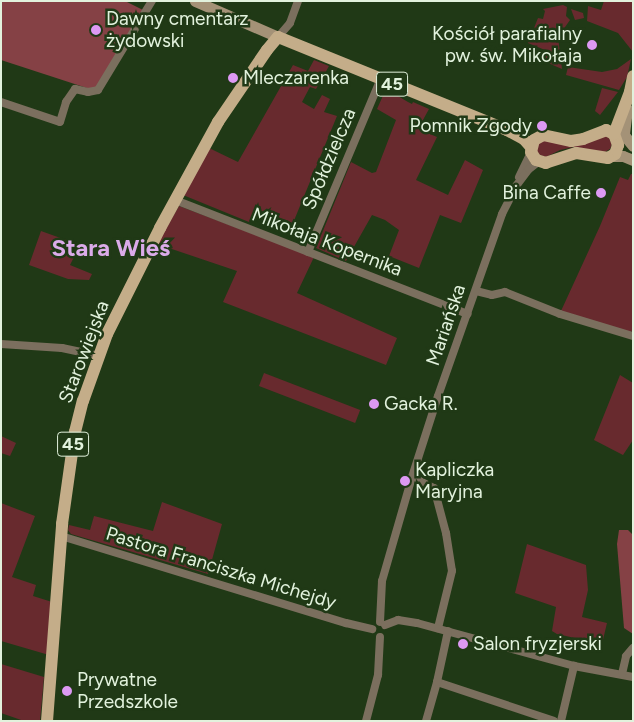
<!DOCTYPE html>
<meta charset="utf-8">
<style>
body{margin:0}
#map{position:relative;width:634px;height:722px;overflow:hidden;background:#203916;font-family:Figtree,sans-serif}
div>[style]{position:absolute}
.green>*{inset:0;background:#682a2e;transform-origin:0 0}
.forest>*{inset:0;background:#854145}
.minor>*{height:8px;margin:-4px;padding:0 4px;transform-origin:4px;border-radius:4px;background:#7b6f5e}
.secondary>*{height:11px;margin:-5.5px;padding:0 5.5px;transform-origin:5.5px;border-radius:5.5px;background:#a49277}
.primary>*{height:12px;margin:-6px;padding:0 6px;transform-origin:6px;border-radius:6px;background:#c4ad89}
.dots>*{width:14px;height:14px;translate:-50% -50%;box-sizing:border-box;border:2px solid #203916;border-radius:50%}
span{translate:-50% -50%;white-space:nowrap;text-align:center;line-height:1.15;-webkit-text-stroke:5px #203916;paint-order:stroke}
.shield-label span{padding:1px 4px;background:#203916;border:1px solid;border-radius:4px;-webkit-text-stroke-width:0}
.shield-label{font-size:18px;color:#e2f2dd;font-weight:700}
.poi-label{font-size:19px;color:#e2f2dd}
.left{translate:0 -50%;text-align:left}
.right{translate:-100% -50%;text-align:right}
.street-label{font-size:19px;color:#e2f2dd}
.district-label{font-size:24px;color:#dbabe9;font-weight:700}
.frame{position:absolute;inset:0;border:2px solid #e2f2dd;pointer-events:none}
</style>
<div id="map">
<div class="green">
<div style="clip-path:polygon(604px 1px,633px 1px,633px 52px,618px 33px,587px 21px,588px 6px,601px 10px)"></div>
<div style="clip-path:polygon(563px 5px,567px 7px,566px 16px,570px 20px,558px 37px,562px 69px,541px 60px,545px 50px,528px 43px,538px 18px,543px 19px,545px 11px,543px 9px)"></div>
<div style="clip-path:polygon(571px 9px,583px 13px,584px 18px,575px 20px)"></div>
<div style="clip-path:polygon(631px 59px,627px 77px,619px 90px,566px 75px,568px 67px,602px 72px,617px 69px)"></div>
<div style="clip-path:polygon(314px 60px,329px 66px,316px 89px,310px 87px,302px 102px,314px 109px,322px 95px,330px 99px,324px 112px,337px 116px,293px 223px,256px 209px,249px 222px,183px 195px,209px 148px,238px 162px,293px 65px,308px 71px)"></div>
<div style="clip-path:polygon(602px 88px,618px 92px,600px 115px,595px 111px)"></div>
<div style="clip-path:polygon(386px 89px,408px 102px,412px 104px,413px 102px,429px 109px,418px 129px,437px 137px,416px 180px,448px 195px,465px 160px,483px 170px,461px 223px,440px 215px,419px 268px,389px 256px,399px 230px,385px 220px,372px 215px,346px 261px,316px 248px,351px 162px,372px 173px,376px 172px,396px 120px,377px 109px)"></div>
<div style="clip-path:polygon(603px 135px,609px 138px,612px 144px,610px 149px,605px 152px,574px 147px,560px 150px,546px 157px,540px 155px,536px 150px,540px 141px)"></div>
<div style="clip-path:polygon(631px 174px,633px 174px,633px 331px,630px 332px,561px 311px,600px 226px,620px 177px,628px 180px)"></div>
<div style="clip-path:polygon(179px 206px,314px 257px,297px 293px,397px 338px,386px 365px,223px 302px,237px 271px,157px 244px)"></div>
<div style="clip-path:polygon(41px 231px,80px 245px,70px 265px,92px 274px,89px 280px,68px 279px,29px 265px)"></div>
<div style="left:264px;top:373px;width:103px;height:14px;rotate:21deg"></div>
<div style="clip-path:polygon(620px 375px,633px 383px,633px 440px,623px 455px,594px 440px)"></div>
<div style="clip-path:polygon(1px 436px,16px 443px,10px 456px,1px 453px)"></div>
<div style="clip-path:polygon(162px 502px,222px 524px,208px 574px,71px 534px,68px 530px,69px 525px,90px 530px,94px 516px,153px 531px)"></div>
<div style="clip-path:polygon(1px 503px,35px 516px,12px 577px,36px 585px,33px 596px,52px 602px,49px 655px,1px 641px)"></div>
<div style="clip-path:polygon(527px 544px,586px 565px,588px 590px,582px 617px,607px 623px,602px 644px,557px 634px,552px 631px,556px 607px,515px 593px)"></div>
<div style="clip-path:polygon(1px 664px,44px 677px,40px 721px,24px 721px,1px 713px)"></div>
</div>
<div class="forest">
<div style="clip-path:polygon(1px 1px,125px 1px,143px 10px,96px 88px,90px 89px,1px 60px)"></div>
<div style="clip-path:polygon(619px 530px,628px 530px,633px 535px,633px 634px,624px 628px,617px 544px)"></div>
</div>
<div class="minor">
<div style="left:278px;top:37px;width:18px;rotate:-49deg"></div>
<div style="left:290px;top:23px;width:23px;rotate:-70deg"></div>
<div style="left:1px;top:102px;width:62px;rotate:18.7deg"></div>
<div style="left:60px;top:122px;width:21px;rotate:-73deg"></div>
<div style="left:66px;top:102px;width:16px;rotate:-55deg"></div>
<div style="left:75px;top:89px;width:13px;rotate:13deg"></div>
<div style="left:88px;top:92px;width:10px;rotate:-11deg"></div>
<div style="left:98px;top:90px;width:104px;rotate:-58.8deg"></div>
<div style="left:519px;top:177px;width:28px;rotate:-64deg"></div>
<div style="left:175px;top:200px;width:314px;rotate:21.3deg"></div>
<div style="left:308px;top:252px;width:189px;rotate:-67.2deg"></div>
<div style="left:476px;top:291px;width:16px;rotate:14deg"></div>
<div style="left:492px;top:295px;width:13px;rotate:-13deg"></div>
<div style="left:505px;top:292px;width:59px;rotate:21.8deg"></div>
<div style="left:560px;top:314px;width:76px;rotate:16.8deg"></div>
<div style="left:1px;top:344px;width:61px;rotate:3.8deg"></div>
<div style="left:62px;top:348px;width:35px;rotate:12deg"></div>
<div style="left:412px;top:477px;width:25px;rotate:27deg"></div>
<div style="left:434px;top:488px;width:47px;rotate:75.1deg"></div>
<div style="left:446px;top:533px;width:38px;rotate:81deg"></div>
<div style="left:452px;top:571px;width:59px;rotate:103.8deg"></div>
<div style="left:61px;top:536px;width:298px;rotate:17deg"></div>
<div style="left:346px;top:623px;width:27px;rotate:13deg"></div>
<div style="left:380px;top:622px;width:41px;rotate:-87.2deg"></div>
<div style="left:382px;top:581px;width:108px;rotate:-73.9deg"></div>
<div style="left:412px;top:477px;width:85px;rotate:-72.2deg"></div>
<div style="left:438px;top:396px;width:193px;rotate:-70.6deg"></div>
<div style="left:502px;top:214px;width:31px;rotate:-63deg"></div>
<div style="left:516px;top:186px;width:21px;rotate:-53deg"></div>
<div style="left:529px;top:169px;width:11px;rotate:-38deg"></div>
<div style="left:385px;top:625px;width:14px;rotate:-21deg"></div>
<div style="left:398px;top:620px;width:19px;rotate:9deg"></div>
<div style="left:417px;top:623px;width:163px;rotate:15.3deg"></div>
<div style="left:574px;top:666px;width:60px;rotate:10.6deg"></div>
<div style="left:622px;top:674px;width:18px;rotate:-77deg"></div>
<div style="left:626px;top:656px;width:11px;rotate:-49deg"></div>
<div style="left:437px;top:682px;width:123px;rotate:18.4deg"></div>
<div style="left:366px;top:721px;width:48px;rotate:-75.4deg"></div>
<div style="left:378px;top:675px;width:38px;rotate:-87deg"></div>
<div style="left:426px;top:721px;width:41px;rotate:-74.2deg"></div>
<div style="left:437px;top:682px;width:52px;rotate:-77.8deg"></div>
<div style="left:561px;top:721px;width:57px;rotate:-76.7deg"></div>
</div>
<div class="secondary">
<div style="left:195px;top:1px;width:90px;rotate:23.4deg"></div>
<div style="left:627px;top:109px;width:26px;rotate:97deg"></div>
<div style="left:624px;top:135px;width:14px;rotate:51deg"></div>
<div style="left:612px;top:156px;width:11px"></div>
<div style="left:623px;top:156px;width:11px;rotate:22deg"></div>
</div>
<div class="primary">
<div style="left:606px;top:130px;width:9px;rotate:27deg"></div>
<div style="left:614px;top:134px;width:12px;rotate:70deg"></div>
<div style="left:618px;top:145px;width:9px;rotate:108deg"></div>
<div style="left:615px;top:154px;width:8px;rotate:150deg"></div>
<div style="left:608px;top:158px;width:32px;rotate:-171deg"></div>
<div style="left:576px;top:153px;width:32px;rotate:162deg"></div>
<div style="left:546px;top:163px;width:10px;rotate:-163deg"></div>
<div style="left:536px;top:160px;width:9px;rotate:-122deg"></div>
<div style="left:531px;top:152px;width:12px;rotate:-76deg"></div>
<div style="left:534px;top:140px;width:10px;rotate:-29deg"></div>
<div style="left:543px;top:135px;width:29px;rotate:12deg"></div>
<div style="left:571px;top:141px;width:12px;rotate:-9deg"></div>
<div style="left:583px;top:139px;width:25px;rotate:-21deg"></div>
<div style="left:614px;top:134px;width:45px;rotate:-69.1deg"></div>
<div style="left:630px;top:92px;width:16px;rotate:-79deg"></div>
<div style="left:47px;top:721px;width:198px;rotate:-85.6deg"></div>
<div style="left:62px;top:524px;width:93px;rotate:-82deg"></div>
<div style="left:75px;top:432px;width:32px;rotate:-76deg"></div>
<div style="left:83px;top:401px;width:71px;rotate:-70.3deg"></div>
<div style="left:107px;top:334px;width:119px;rotate:-63.4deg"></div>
<div style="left:160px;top:228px;width:121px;rotate:-61.3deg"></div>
<div style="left:218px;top:122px;width:87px;rotate:-55.8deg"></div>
<div style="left:267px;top:50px;width:17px;rotate:-50deg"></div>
<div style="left:278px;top:37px;width:247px;rotate:22.1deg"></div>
<div style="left:507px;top:130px;width:19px;rotate:28deg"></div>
<div style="left:524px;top:139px;width:11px;rotate:49deg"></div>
</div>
<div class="dots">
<div style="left:96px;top:30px;background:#dd99f3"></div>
<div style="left:592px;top:45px;background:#dd99f3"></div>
<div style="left:233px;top:78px;background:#dd99f3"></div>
<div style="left:542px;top:126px;background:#dd99f3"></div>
<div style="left:601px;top:193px;background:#dd99f3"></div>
<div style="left:374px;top:404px;background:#dd99f3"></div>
<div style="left:405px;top:481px;background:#dd99f3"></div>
<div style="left:463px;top:644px;background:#dd99f3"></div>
<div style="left:67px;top:691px;background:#dd99f3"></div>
</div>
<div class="shield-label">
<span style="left:392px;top:84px">45</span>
<span style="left:73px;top:444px">45</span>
</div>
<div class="poi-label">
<span class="left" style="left:106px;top:30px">Dawny cmentarz<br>żydowski</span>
<span class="right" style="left:582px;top:45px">Kościół parafialny<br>pw. św. Mikołaja</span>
<span class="left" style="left:243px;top:78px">Mleczarenka</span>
<span class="right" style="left:532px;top:126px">Pomnik Zgody</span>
<span class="right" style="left:591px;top:193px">Bina Caffe</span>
<span class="left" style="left:384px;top:404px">Gacka R.</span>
<span class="left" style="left:415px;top:481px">Kapliczka<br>Maryjna</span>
<span class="left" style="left:473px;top:644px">Salon fryzjerski</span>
<span class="left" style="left:77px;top:691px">Prywatne<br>Przedszkole</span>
</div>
<div class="street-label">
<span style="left:329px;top:159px;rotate:-67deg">Spółdzielcza</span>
<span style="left:327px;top:242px;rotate:21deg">Mikołaja Kopernika</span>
<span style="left:446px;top:325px;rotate:-71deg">Mariańska</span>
<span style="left:84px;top:352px;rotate:-69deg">Starowiejska</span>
<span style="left:221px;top:568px;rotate:17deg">Pastora Franciszka Michejdy</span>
</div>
<div class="district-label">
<span style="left:111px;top:248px">Stara Wieś</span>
</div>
<div class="frame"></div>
</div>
